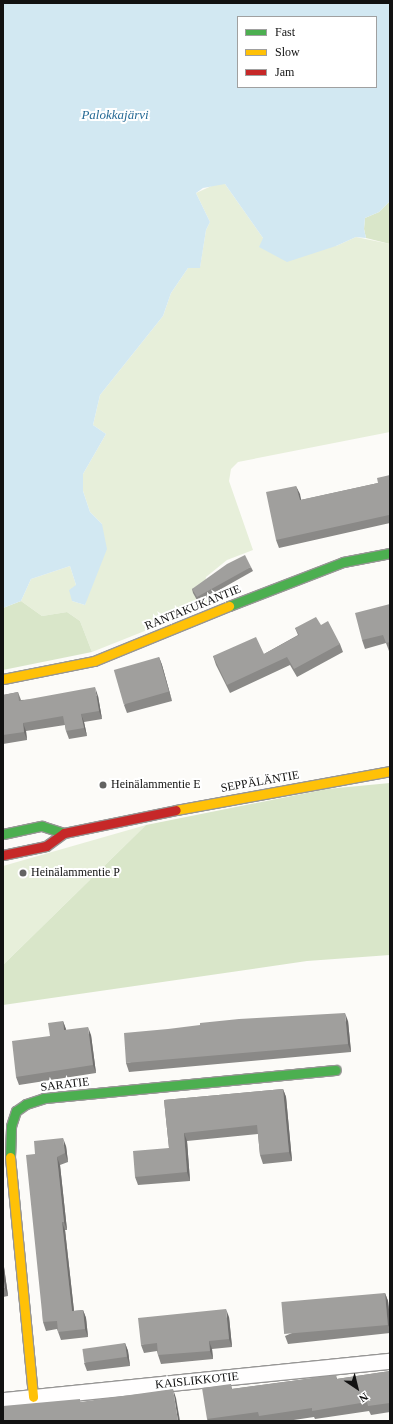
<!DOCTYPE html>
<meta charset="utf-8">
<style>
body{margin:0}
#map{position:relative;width:393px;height:1424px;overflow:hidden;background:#fcfbf8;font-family:"Times New Roman",serif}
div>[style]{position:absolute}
.green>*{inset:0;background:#e7efda}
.forest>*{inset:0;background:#d9e6c9}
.water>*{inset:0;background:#d2e8f2}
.roads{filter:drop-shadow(1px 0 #979695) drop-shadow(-1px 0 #979695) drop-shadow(0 1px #979695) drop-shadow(0 -1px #979695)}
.street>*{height:15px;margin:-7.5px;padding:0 7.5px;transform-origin:7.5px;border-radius:7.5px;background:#fffefe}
.fast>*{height:9px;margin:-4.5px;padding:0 4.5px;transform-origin:4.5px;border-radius:4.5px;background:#4caf50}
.slow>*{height:9px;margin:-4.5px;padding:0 4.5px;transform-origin:4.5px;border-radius:4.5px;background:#ffc107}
.jam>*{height:9px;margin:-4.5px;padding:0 4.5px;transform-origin:4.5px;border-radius:4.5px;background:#c62828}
.wall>*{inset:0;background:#8a8987}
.shaded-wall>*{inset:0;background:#706f6e}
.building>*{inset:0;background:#a09f9d;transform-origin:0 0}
.dots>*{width:11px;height:11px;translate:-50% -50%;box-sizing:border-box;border:2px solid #fff;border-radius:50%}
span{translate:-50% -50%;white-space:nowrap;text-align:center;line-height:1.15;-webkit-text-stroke:4px #fff;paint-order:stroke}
.street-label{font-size:12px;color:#111}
.poi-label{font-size:12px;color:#111}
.left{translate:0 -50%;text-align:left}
.water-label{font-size:13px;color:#276b96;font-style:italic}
.frame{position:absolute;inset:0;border:4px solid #111;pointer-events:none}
.legend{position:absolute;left:237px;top:16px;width:140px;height:72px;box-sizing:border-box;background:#fff;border:1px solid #a0a0a0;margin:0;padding:5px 7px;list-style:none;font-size:12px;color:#111}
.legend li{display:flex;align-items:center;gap:8px;height:20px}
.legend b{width:20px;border:1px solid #a0a0a0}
.north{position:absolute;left:337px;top:1368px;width:40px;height:40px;-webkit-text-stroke:3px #fff;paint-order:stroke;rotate:145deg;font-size:11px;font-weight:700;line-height:16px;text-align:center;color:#111}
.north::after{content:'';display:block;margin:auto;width:14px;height:18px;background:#111;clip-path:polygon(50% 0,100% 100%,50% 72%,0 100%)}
</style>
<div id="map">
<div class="green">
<div style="clip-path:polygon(216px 184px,225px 184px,263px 238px,336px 246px,356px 237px,390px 244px,390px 432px,238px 462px,231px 469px,229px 481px,253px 550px,227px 560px,206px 577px,204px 591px,210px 605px,92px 652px,80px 621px,67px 612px,42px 616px,21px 601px,31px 579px,70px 566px,76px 585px,72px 601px,85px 605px,102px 524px,90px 512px,83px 491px,83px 474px,106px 434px,93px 425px,100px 395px,163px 316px,171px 293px,188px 268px,200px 267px,206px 230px,210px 222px,196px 193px)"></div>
<div style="clip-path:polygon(146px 825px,3px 965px,3px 866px)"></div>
</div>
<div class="forest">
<div style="clip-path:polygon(390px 201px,390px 244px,366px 238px,364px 229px,365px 218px,379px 212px)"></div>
<div style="clip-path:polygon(21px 601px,42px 616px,67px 612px,80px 621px,92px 652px,3px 670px,3px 608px)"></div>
<div style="clip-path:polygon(390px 783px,390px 955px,307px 961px,3px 1005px,3px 965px,146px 825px,327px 789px)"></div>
</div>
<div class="water">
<div style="clip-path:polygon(evenodd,3px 3px,390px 3px,390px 201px,379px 212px,365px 218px,364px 229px,366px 238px,356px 237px,336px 246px,287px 262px,259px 247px,263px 238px,225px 184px,203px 188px,196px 193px,210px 222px,206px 230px,200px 268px,188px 268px,171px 293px,163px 316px,100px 395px,93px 425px,106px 434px,83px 474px,83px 491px,90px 512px,102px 524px,107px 549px,85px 605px,72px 601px,69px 590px,76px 585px,70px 566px,31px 579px,21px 601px,3px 608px,3px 3px,238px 17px,376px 17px,376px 87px,238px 87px,238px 17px)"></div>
</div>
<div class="roads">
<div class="street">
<div style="left:3px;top:1400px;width:389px;rotate:-5.8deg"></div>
</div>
<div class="fast">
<div style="left:229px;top:606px;width:122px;rotate:-21.1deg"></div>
<div style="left:343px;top:562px;width:48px;rotate:-10.8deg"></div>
<div style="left:3px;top:834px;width:40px;rotate:-12deg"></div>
<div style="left:42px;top:826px;width:23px;rotate:18deg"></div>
<div style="left:10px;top:1157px;width:31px;rotate:-88deg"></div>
<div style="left:11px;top:1126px;width:16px;rotate:-72deg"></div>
<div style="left:16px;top:1111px;width:12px;rotate:-35deg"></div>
<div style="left:26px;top:1104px;width:19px;rotate:-18deg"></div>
<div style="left:44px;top:1098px;width:293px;rotate:-5.5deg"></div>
</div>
<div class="slow">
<div style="left:3px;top:679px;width:93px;rotate:-11.2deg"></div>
<div style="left:94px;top:661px;width:146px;rotate:-22.2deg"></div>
<div style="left:176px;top:810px;width:218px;rotate:-10.3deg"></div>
<div style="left:10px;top:1157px;width:241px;rotate:84.5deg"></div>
</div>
<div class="jam">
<div style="left:3px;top:855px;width:44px;rotate:-11.8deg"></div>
<div style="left:46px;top:846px;width:22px;rotate:-36deg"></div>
<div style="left:64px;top:833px;width:114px;rotate:-11.6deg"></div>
</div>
</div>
<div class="wall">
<div style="clip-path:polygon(390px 475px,390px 523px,279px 548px,276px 540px,296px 486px,301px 500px,378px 483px)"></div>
<div style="clip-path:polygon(251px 567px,253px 571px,198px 602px,193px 593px,192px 589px)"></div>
<div style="clip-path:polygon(390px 604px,390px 651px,389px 651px,386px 643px,365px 649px,362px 640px)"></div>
<div style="clip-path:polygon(321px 625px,340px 644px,343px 652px,297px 677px,290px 665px,230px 693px,216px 665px,213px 656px,264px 654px,298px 635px,295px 628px)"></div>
<div style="clip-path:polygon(159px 657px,162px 665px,172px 701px,127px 713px,124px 705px)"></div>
<div style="clip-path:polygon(18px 692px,21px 700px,98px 696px,102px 719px,84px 722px,87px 736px,69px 739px,66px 731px,65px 725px,26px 731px,27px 740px,3px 744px,3px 695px)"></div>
<div style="clip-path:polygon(63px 1021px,66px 1030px,91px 1035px,96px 1073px,19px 1085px,16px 1077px)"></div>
<div style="clip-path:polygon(348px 1021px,351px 1052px,129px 1072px,126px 1063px)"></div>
<div style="clip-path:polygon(283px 1089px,286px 1097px,292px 1161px,263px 1164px,260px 1155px,258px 1134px,187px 1141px,190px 1181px,138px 1185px,135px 1177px,169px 1148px,164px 1100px)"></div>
<div style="clip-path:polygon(66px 1146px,68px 1162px,60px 1165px,67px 1230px,65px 1230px,74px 1311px,83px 1310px,86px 1318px,88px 1337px,61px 1340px,57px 1329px,46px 1331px,43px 1322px,35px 1154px)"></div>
<div style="clip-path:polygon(3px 1264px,4px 1267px,8px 1296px,3px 1297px)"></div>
<div style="clip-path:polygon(385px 1293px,388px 1301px,390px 1319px,390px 1333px,288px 1344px,285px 1336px)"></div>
<div style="clip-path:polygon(229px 1317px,232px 1347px,212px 1349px,213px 1359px,161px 1364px,158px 1355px,157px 1351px,144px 1353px,141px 1345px)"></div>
<div style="clip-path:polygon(125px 1343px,128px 1351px,130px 1366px,87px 1371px,84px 1363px)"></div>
<div style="clip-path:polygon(390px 1371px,390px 1412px,371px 1415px,369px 1411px,315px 1419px,314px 1417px,287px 1421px,261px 1421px,261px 1420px,254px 1421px,208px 1421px,207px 1419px,231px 1384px,232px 1389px,336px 1375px,337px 1379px)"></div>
</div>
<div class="shaded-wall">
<div style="clip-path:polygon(296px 486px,300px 494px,303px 509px,300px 500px)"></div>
<div style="clip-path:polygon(159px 657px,162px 665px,172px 701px,169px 692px)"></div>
<div style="clip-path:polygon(95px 687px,98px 696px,102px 719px,99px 711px)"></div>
<div style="clip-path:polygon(81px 714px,84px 722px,87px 736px,84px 728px)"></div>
<div style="clip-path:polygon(23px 723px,26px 731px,27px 740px,24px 732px)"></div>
<div style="clip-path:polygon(345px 1013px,348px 1021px,351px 1052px,348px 1044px)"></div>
<div style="clip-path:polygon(63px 1021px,66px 1029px,67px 1039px,64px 1030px)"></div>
<div style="clip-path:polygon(88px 1027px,91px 1035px,96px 1073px,93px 1065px)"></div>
<div style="clip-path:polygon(283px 1089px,286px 1097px,292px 1161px,289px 1152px)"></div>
<div style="clip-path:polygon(184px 1133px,187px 1141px,190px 1181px,187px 1172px)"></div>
<div style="clip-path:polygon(63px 1138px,66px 1146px,68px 1162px,65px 1153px)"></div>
<div style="clip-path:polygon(57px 1157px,60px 1165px,67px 1230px,64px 1222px)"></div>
<div style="clip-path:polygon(62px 1222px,65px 1230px,75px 1320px,72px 1311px)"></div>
<div style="clip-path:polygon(3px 1264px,4px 1267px,8px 1296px,5px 1288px,3px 1275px)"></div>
<div style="clip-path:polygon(385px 1293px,388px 1301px,390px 1319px,390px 1329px,388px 1325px)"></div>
<div style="clip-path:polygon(226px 1309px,229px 1317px,232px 1347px,229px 1339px)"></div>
<div style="clip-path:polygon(83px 1310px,86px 1318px,88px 1337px,85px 1329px)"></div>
<div style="clip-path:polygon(209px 1341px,212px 1349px,213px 1359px,210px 1351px)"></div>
<div style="clip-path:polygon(125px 1343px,128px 1351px,130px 1366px,127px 1357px)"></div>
<div style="clip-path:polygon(173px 1389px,176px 1398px,180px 1421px,178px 1421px)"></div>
</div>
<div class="building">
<div style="clip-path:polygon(390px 475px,390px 520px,389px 515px,276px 540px,266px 492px,296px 486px,300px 500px,378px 483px,377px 478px)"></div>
<div style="clip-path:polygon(245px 555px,251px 567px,197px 597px,192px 589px,227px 564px)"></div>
<div style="clip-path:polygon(390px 604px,390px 642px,386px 643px,383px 635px,362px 640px,355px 613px)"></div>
<div style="clip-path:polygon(316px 617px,321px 625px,328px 621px,340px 644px,294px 669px,287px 657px,227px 685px,213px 656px,256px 637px,264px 654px,299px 635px,295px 628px)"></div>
<div style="left:159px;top:657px;width:36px;height:47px;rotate:74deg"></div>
<div style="clip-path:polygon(95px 687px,99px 711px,81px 714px,84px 728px,66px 731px,63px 716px,23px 723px,24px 732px,3px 735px,3px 695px,18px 692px,19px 701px)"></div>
<div style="clip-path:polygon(345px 1013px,348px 1044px,126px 1063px,124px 1033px,168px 1029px,200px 1025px,200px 1023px,239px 1019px)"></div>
<div style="clip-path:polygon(63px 1021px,64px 1030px,88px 1027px,93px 1065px,16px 1077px,12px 1041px,50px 1036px,48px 1023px)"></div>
<div style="clip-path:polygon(283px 1089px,289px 1152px,260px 1155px,257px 1125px,184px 1133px,187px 1172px,135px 1177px,133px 1151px,169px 1148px,164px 1100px)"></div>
<div style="clip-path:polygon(63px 1138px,65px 1153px,57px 1157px,64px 1222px,62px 1222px,72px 1311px,83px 1310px,85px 1329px,58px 1332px,57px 1321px,43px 1322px,26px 1155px,35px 1154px,34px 1141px)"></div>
<div style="clip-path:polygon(3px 1275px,5px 1288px,3px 1288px)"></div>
<div style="left:385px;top:1293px;width:32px;height:104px;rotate:85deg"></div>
<div style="clip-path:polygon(226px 1309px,229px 1339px,209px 1341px,210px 1351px,158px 1355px,157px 1343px,141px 1345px,138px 1318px)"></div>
<div style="left:125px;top:1343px;width:14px;height:43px;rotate:82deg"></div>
<div style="clip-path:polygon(390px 1371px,390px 1403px,368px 1406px,367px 1402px,312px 1411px,312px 1408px,259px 1416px,258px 1412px,207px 1419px,202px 1388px,231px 1384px,231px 1389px,336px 1375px,336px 1379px)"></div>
<div style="clip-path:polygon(173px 1389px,178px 1421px,3px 1421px,3px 1406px,80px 1399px,80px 1402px)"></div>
</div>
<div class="dots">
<div style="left:103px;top:785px;background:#636362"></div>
<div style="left:23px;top:873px;background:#636362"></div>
</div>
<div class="street-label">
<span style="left:193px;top:608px;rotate:-22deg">RANTAKUKANTIE</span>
<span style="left:260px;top:782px;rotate:-10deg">SEPPÄLÄNTIE</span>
<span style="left:65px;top:1085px;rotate:-7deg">SARATIE</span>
<span style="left:197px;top:1381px;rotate:-6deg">KAISLIKKOTIE</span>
</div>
<div class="poi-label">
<span class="left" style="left:111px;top:785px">Heinälammentie E</span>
<span class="left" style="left:31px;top:873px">Heinälammentie P</span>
</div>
<div class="water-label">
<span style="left:115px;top:115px">Palokkajärvi</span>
</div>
<div class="frame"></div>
<ul class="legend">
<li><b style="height:5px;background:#4caf50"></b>Fast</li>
<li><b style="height:5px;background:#ffc107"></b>Slow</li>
<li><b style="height:5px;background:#c62828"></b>Jam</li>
</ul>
<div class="north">N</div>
</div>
